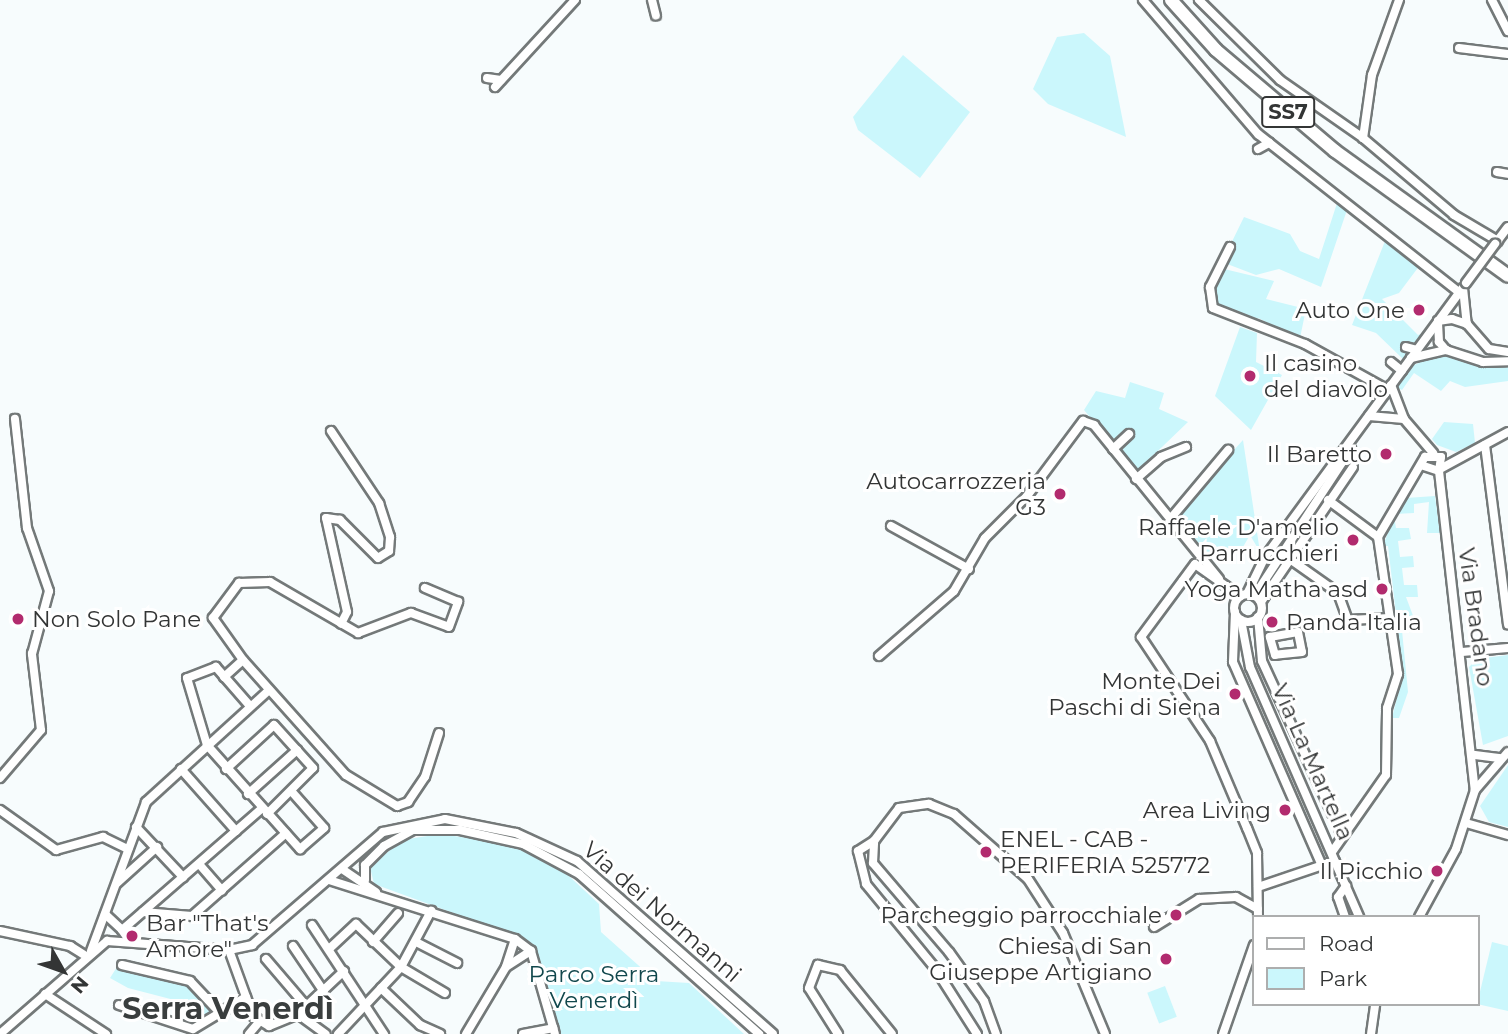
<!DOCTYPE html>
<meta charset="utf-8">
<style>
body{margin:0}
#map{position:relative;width:1508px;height:1034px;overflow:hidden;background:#f7fcfd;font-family:Montserrat,sans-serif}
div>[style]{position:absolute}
.green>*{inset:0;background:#cbf7fc;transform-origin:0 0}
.roads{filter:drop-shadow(2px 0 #747979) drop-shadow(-2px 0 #747979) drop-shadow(0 2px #747979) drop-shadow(0 -2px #747979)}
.minor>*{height:8px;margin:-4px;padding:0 4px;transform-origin:4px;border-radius:4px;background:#fff}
.minor>.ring{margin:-4px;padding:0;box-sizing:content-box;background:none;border:8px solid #fff;border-radius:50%}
.highway>*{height:12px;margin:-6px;padding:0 6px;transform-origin:6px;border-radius:6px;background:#fff}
.bridges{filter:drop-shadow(2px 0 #747979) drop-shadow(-2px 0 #747979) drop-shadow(0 2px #747979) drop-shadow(0 -2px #747979)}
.minor-bridge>*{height:8px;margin:-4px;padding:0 4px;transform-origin:4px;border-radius:4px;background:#fff}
.dots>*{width:19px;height:19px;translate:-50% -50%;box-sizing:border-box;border:4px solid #fff;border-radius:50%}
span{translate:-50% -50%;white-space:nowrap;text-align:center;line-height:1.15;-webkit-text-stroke:6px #fff;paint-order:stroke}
.shield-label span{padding:2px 5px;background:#fff;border:2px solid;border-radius:5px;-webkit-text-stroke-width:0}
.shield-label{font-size:21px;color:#333535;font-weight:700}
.poi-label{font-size:23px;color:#333535}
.right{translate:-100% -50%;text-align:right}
.left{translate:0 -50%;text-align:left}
.street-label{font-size:23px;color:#333535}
.park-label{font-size:23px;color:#11474c}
.district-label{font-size:30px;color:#3a3e3e;font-weight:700}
.legend{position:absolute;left:1252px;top:915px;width:228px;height:91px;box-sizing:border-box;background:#fff;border:2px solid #adaeae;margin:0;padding:9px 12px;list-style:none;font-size:21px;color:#333535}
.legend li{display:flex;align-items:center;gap:14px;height:35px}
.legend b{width:35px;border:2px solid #adaeae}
.north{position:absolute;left:28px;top:936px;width:70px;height:70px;-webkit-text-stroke:5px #fff;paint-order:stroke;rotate:130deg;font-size:19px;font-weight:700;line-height:28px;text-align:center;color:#333535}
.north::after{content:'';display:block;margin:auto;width:24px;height:32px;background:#333535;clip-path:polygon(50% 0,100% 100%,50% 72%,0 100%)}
</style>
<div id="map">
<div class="green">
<div style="clip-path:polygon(1084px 33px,1110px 56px,1126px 137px,1048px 104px,1033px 89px,1057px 37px)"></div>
<div style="clip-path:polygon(903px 55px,970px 112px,920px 178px,858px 130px,853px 117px)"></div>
<div style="clip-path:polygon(1338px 200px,1347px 210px,1321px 287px,1279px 269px,1256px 275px,1222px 262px,1244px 217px,1290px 234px,1300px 251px,1319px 259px)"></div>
<div style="clip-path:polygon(1387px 236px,1420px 265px,1399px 293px,1382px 299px,1418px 335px,1425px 332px,1404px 360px,1376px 333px,1352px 325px)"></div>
<div style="clip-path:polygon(1220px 268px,1274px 281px,1266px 299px,1306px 309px,1300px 338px,1258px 318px,1254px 328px,1216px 311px,1210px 287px)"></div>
<div style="clip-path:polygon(1240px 327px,1257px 333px,1256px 362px,1282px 375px,1251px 430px,1215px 396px)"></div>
<div style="clip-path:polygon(1436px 355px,1508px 365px,1508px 381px,1465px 387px,1450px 381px,1441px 391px,1414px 373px,1402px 390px,1396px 387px,1412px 366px)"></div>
<div style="clip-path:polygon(1130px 382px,1164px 393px,1159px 409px,1188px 422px,1136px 472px,1084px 410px,1096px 391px,1125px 398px)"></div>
<div style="clip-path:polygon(1444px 422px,1473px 424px,1475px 443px,1456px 452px,1437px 445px,1432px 439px)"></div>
<div style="clip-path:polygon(1243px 440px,1260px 552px,1250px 535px,1240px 552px,1225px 547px,1212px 558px,1179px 522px,1182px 507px)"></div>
<div style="clip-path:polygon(1435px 496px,1440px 533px,1427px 533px,1429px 502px,1414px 504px,1414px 513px,1395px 514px,1406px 498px)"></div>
<div style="clip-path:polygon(1394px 516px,1396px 528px,1409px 528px,1411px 539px,1398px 541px,1400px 557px,1413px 556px,1414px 567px,1402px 568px,1404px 585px,1417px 585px,1418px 597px,1406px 597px,1415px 621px,1408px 615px,1401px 620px,1408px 692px,1399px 718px,1392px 718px,1403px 673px,1388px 546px,1383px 546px)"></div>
<div style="clip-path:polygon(1508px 655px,1508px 736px,1483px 745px,1469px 667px,1477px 659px)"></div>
<div style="clip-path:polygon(1508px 765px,1508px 827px,1489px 822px,1480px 806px)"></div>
<div style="clip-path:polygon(440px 834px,510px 844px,555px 863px,599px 904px,601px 932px,656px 981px,689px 983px,744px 1034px,561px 1034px,535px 949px,516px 936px,374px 884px,370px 867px,402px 840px)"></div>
<div style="clip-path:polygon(1492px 942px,1508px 946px,1508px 1011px,1477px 1004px)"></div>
<div style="clip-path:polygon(117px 967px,187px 984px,213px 1011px,203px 1018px,182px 1002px,128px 988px,110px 978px)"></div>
<div style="left:1165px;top:986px;width:33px;height:19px;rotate:69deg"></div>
</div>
<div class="roads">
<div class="minor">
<div style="left:652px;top:0;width:16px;rotate:76deg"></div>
<div style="left:1143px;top:0;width:177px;rotate:49.4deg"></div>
<div style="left:1258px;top:134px;width:256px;rotate:38.2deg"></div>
<div style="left:1199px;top:0;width:114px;rotate:44.6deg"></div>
<div style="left:1280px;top:80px;width:101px;rotate:34.9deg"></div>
<div style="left:1399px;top:0;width:80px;rotate:109.8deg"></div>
<div style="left:1372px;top:75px;width:64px;rotate:98.1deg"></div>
<div style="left:1363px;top:138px;width:119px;rotate:40.2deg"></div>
<div style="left:1454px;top:215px;width:51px;rotate:30.6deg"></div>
<div style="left:1492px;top:0;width:35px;rotate:63deg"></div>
<div style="left:1459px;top:48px;width:49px;rotate:7deg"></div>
<div style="left:487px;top:78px;width:14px;rotate:8deg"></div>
<div style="left:495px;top:87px;width:118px;rotate:-47.4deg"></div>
<div style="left:1258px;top:149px;width:13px;rotate:-29deg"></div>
<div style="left:1497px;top:172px;width:11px;rotate:10deg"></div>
<div style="left:1495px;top:244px;width:21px;rotate:-53deg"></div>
<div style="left:1230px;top:247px;width:45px;rotate:116.6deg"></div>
<div style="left:1210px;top:287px;width:21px;rotate:82deg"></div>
<div style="left:1213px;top:308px;width:99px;rotate:21.4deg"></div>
<div style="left:1305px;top:344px;width:95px;rotate:29deg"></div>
<div style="left:1463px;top:288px;width:36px;rotate:84deg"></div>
<div style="left:1406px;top:347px;width:11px;rotate:15deg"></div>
<div style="left:1446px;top:350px;width:11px;rotate:-131deg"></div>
<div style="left:1439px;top:342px;width:21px;rotate:-93deg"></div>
<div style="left:1438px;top:321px;width:14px;rotate:-8deg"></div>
<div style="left:1452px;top:319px;width:16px;rotate:18deg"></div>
<div style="left:1467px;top:324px;width:33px;rotate:49deg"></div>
<div style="left:1489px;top:349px;width:19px;rotate:9deg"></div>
<div style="left:1411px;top:358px;width:36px;rotate:-13deg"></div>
<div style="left:1446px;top:350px;width:39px;rotate:18deg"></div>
<div style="left:1483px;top:362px;width:25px;rotate:-2deg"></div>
<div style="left:1391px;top:362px;width:14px;rotate:39deg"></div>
<div style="left:1391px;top:385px;width:36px;rotate:69deg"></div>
<div style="left:1404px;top:419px;width:45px;rotate:49.5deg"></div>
<div style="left:1369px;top:416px;width:35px;rotate:5deg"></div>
<div style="left:331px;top:431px;width:87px;rotate:56.3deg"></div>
<div style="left:379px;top:503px;width:36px;rotate:72deg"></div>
<div style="left:390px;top:537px;width:14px;rotate:94deg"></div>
<div style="left:389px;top:551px;width:13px;rotate:148deg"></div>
<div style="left:378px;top:558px;width:54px;rotate:-135deg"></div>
<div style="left:340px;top:520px;width:14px;rotate:-172deg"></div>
<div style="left:326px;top:518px;width:96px;rotate:77.4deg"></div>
<div style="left:347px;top:612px;width:13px;rotate:117deg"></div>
<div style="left:1485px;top:445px;width:181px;rotate:82.7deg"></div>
<div style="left:1113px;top:449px;width:22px;rotate:-43deg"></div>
<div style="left:1440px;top:469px;width:77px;rotate:-28.6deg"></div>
<div style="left:1439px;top:471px;width:321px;rotate:83.6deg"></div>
<div style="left:1136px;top:479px;width:33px;rotate:-41deg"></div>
<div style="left:1161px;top:457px;width:27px;rotate:-22deg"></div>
<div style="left:1328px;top:500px;width:62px;rotate:36.5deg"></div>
<div style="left:1171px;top:518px;width:89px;rotate:-50deg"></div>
<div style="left:891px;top:526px;width:89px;rotate:28.9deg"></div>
<div style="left:1287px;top:557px;width:62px;rotate:35.2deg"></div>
<div style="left:1338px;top:593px;width:29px;rotate:70deg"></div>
<div style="left:1348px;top:620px;width:42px;rotate:-2.7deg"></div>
<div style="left:1247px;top:594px;width:41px;rotate:-64.1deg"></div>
<div style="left:1265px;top:557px;width:333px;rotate:-53.7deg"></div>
<div class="ring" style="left:1234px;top:594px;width:20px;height:20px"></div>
<div style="left:1255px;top:595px;width:175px;rotate:-56.7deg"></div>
<div style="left:1240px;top:596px;width:55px;rotate:-144.6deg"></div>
<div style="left:1195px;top:564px;width:91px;rotate:126.5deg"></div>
<div style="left:1141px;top:637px;width:125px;rotate:56.4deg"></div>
<div style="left:1210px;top:741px;width:95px;rotate:67deg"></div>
<div style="left:1247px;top:828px;width:27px;rotate:68deg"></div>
<div style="left:1257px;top:853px;width:64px;rotate:89.1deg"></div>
<div style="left:1261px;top:602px;width:163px;rotate:-55.7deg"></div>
<div style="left:1235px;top:612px;width:50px;rotate:92.3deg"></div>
<div style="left:1233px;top:662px;width:223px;rotate:66.4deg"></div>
<div style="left:1258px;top:617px;width:44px;rotate:84.8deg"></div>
<div style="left:1262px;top:661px;width:189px;rotate:65.3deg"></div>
<div style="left:1241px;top:620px;width:48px;rotate:79.2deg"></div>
<div style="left:1250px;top:667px;width:273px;rotate:66.4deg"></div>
<div style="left:1298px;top:632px;width:20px;rotate:79deg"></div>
<div style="left:1302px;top:652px;width:27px;rotate:174deg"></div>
<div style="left:1275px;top:655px;width:19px;rotate:-106deg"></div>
<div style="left:1270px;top:637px;width:28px;rotate:-10deg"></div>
<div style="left:1462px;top:652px;width:46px;rotate:-5deg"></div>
<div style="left:879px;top:656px;width:99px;rotate:-40.9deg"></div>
<div style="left:954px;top:591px;width:61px;rotate:-59.7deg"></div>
<div style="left:985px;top:538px;width:59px;rotate:-45deg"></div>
<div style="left:1027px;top:496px;width:94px;rotate:-53.3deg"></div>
<div style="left:1083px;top:421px;width:12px;rotate:20deg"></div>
<div style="left:1094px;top:425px;width:198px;rotate:50.9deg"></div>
<div style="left:243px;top:660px;width:154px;rotate:48.2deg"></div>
<div style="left:346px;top:775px;width:60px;rotate:31.3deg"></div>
<div style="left:397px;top:806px;width:12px;rotate:-20deg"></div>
<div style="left:408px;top:802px;width:30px;rotate:-56deg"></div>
<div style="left:425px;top:777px;width:46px;rotate:-72.3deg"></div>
<div style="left:224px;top:677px;width:25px;rotate:-42deg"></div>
<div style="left:243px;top:660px;width:52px;rotate:-125.5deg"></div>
<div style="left:213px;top:618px;width:44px;rotate:-53.4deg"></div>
<div style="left:239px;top:583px;width:31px;rotate:-2deg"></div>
<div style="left:270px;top:582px;width:102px;rotate:30.1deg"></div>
<div style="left:358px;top:633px;width:57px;rotate:-20.7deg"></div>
<div style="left:411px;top:613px;width:40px;rotate:20.2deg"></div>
<div style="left:449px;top:627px;width:27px;rotate:-70deg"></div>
<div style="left:458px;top:602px;width:36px;rotate:-157deg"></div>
<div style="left:250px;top:706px;width:52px;rotate:-131.1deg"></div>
<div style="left:216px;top:667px;width:31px;rotate:159deg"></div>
<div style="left:187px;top:678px;width:70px;rotate:73.4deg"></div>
<div style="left:207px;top:745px;width:140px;rotate:48.2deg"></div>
<div style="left:300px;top:849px;width:32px;rotate:-41deg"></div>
<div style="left:324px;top:828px;width:47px;rotate:-131.5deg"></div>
<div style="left:1475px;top:755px;width:26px;rotate:7deg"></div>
<div style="left:181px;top:769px;width:83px;rotate:48.4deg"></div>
<div style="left:226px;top:769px;width:65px;rotate:-42.5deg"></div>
<div style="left:274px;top:725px;width:58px;rotate:47.8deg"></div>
<div style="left:313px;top:768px;width:65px;rotate:135deg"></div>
<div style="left:0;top:778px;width:63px;rotate:-49.5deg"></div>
<div style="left:41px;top:730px;width:77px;rotate:-96.8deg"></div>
<div style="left:32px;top:654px;width:65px;rotate:-74.9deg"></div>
<div style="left:49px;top:591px;width:67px;rotate:-109.2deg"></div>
<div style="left:27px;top:528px;width:110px;rotate:-96.3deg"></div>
<div style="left:248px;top:794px;width:66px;rotate:-41.9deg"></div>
<div style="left:0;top:810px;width:69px;rotate:35.5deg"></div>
<div style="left:56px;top:850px;width:49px;rotate:-15.5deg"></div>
<div style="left:103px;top:837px;width:28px;rotate:26deg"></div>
<div style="left:1466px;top:823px;width:44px;rotate:15.9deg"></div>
<div style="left:136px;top:827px;width:69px;rotate:46.8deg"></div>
<div style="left:874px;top:841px;width:19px;rotate:148deg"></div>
<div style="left:858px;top:851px;width:34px;rotate:76deg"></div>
<div style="left:866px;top:884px;width:109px;rotate:50.6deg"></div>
<div style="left:935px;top:968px;width:78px;rotate:57.5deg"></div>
<div style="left:1332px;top:852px;width:94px;rotate:-55deg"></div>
<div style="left:1386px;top:775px;width:67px;rotate:-89.1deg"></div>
<div style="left:1387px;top:708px;width:36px;rotate:-72deg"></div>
<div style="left:1398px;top:674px;width:138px;rotate:-98.3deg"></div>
<div style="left:1378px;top:537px;width:93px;rotate:-59.6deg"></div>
<div style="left:1425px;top:457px;width:16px"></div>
<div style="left:1441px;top:457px;width:14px;rotate:98deg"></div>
<div style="left:1439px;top:471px;width:16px;rotate:-162deg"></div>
<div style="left:199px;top:864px;width:35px;rotate:49deg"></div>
<div style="left:342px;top:869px;width:41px;rotate:34.1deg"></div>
<div style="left:329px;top:880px;width:195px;rotate:17.6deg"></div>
<div style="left:515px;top:939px;width:20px;rotate:37deg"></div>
<div style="left:531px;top:951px;width:86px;rotate:73.9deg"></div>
<div style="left:365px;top:880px;width:15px;rotate:-90deg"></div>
<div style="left:365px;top:865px;width:27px;rotate:-45deg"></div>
<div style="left:384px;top:846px;width:33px;rotate:-29deg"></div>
<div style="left:413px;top:830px;width:47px"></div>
<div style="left:460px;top:830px;width:65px;rotate:12.5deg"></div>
<div style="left:523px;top:844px;width:64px;rotate:28.2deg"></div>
<div style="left:579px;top:874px;width:241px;rotate:41.6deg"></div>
<div style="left:117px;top:883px;width:54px;rotate:-42deg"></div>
<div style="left:1258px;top:887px;width:81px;rotate:-18.7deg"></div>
<div style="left:143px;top:912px;width:49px;rotate:4.7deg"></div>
<div style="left:192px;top:916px;width:125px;rotate:-41.4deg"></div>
<div style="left:105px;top:914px;width:23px;rotate:43deg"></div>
<div style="left:1345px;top:917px;width:21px;rotate:-109deg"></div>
<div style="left:1338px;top:897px;width:14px;rotate:-54deg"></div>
<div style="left:1419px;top:917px;width:77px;rotate:-61.4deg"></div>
<div style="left:1456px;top:849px;width:62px;rotate:-72.1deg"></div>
<div style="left:1475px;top:790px;width:50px;rotate:-49deg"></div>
<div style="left:312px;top:925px;width:131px;rotate:56.6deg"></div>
<div style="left:1154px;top:927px;width:53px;rotate:-31.9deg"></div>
<div style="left:1199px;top:899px;width:37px;rotate:-3deg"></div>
<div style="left:1236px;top:897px;width:25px;rotate:29deg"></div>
<div style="left:0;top:931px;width:72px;rotate:12.1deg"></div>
<div style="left:70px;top:946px;width:19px;rotate:32deg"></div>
<div style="left:515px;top:939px;width:29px;rotate:108deg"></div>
<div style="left:506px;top:967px;width:30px;rotate:-33deg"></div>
<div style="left:129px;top:940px;width:12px;rotate:-125deg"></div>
<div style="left:122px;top:930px;width:184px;rotate:-41deg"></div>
<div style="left:373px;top:942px;width:38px;rotate:-49deg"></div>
<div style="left:418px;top:943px;width:44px;rotate:27.1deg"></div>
<div style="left:293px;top:946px;width:55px;rotate:56deg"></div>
<div style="left:329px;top:949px;width:37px;rotate:-43deg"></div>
<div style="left:356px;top:924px;width:62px;rotate:43.7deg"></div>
<div style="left:401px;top:967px;width:51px;rotate:30.6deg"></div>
<div style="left:229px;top:950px;width:70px;rotate:70deg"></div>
<div style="left:253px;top:1016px;width:19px;rotate:32deg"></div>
<div style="left:269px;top:1026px;width:31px;rotate:-22deg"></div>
<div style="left:298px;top:1014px;width:63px;rotate:-43.1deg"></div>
<div style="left:91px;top:951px;width:159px;rotate:-69.7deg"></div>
<div style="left:146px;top:802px;width:166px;rotate:-42.3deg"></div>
<div style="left:266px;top:959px;width:63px;rotate:49.5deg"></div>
<div style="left:122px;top:965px;width:70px;rotate:13.2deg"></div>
<div style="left:190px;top:981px;width:44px;rotate:46.8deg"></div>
<div style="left:381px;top:988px;width:54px;rotate:43.5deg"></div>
<div style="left:420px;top:1025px;width:22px;rotate:24deg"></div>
<div style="left:45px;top:994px;width:73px;rotate:33.3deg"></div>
<div style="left:119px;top:1005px;width:78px;rotate:18deg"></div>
<div style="left:193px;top:1029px;width:62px;rotate:-31.1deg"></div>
<div style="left:298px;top:1014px;width:34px;rotate:36deg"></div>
<div style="left:0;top:1034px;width:142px;rotate:-41deg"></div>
<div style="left:107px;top:941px;width:122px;rotate:4.2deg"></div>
<div style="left:229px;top:950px;width:24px;rotate:-12deg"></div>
<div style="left:252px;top:945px;width:173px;rotate:-40.8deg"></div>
<div style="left:383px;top:832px;width:63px;rotate:-11.8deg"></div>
<div style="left:445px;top:819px;width:72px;rotate:11.2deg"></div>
<div style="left:516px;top:833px;width:67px;rotate:24.7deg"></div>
<div style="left:577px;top:861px;width:261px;rotate:41.4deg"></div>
<div style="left:249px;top:1034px;width:16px;rotate:-50deg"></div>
<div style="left:338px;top:1034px;width:92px;rotate:-46.8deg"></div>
<div style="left:401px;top:967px;width:64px;rotate:-61.8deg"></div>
<div style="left:466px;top:1034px;width:78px;rotate:-59.2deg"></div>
<div style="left:523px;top:1034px;width:31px;rotate:-11deg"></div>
<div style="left:838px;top:1034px;width:54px;rotate:-122.2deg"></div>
<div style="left:809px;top:988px;width:25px;rotate:-69deg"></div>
<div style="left:818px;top:965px;width:23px;rotate:13deg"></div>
<div style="left:840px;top:970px;width:82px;rotate:50.9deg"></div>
<div style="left:996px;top:1034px;width:35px;rotate:-110deg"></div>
<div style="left:984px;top:1001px;width:60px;rotate:-125.5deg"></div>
<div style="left:949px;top:952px;width:117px;rotate:-130.5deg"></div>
<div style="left:873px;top:863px;width:22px;rotate:-87deg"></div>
<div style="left:874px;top:841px;width:41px;rotate:-52.9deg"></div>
<div style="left:899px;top:808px;width:30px;rotate:-8deg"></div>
<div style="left:929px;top:804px;width:27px;rotate:22deg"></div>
<div style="left:954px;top:814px;width:98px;rotate:41.3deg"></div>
<div style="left:1028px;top:879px;width:64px;rotate:57.1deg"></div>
<div style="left:1063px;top:933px;width:109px;rotate:67.4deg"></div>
<div style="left:1223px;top:1034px;width:94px;rotate:-70.8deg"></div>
<div style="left:1371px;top:1034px;width:30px;rotate:-82deg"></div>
</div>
<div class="highway">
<div style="left:1171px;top:0;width:67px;rotate:48deg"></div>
<div style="left:1216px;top:50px;width:156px;rotate:40.3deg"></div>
<div style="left:1335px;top:151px;width:213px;rotate:35.8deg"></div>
</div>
</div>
<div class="bridges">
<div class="minor-bridge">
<div style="left:1466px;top:283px;width:49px;rotate:-53.4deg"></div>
</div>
</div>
<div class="dots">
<div style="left:1419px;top:310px;background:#b22b6e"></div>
<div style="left:1250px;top:376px;background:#b22b6e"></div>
<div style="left:1386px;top:454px;background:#b22b6e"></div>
<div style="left:1060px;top:494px;background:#b22b6e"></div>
<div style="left:1353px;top:540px;background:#b22b6e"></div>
<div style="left:1382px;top:589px;background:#b22b6e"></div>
<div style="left:18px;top:619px;background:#b22b6e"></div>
<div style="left:1272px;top:622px;background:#b22b6e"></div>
<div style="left:1235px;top:694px;background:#b22b6e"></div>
<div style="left:1285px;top:810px;background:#b22b6e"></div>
<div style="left:986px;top:852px;background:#b22b6e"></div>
<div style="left:1437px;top:871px;background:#b22b6e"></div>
<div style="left:1176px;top:915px;background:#b22b6e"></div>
<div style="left:132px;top:936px;background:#b22b6e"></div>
<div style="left:1166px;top:959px;background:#b22b6e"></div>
</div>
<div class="shield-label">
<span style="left:1288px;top:112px">SS7</span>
</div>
<div class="poi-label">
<span class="right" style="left:1405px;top:310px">Auto One</span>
<span class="left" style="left:1264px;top:376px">Il casino<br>del diavolo</span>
<span class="right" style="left:1372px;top:454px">Il Baretto</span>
<span class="right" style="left:1046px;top:494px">Autocarrozzeria<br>G3</span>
<span class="right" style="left:1339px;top:540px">Raffaele D'amelio<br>Parrucchieri</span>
<span class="right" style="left:1368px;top:589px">Yoga Matha asd</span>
<span class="left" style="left:32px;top:619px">Non Solo Pane</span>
<span class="left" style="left:1286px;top:622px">Panda Italia</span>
<span class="right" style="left:1221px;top:694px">Monte Dei<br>Paschi di Siena</span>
<span class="right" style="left:1271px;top:810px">Area Living</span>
<span class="left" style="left:1000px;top:852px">ENEL - CAB -<br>PERIFERIA 525772</span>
<span class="right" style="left:1423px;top:871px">Il Picchio</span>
<span class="right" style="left:1162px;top:915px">Parcheggio parrocchiale</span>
<span class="left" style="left:146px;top:936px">Bar "That's<br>Amore"</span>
<span class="right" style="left:1152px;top:959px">Chiesa di San<br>Giuseppe Artigiano</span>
</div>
<div class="street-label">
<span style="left:1476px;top:617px;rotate:82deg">Via Bradano</span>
<span style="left:1313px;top:762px;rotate:66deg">Via La Martella</span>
<span style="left:662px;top:912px;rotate:41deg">Via dei Normanni</span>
</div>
<div class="park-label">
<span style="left:594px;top:987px">Parco Serra<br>Venerdì</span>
</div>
<div class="district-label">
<span style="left:228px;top:1009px">Serra Venerdì</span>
</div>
<ul class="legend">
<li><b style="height:9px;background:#fff"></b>Road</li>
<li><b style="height:19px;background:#cbf7fc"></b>Park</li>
</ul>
<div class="north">N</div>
</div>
